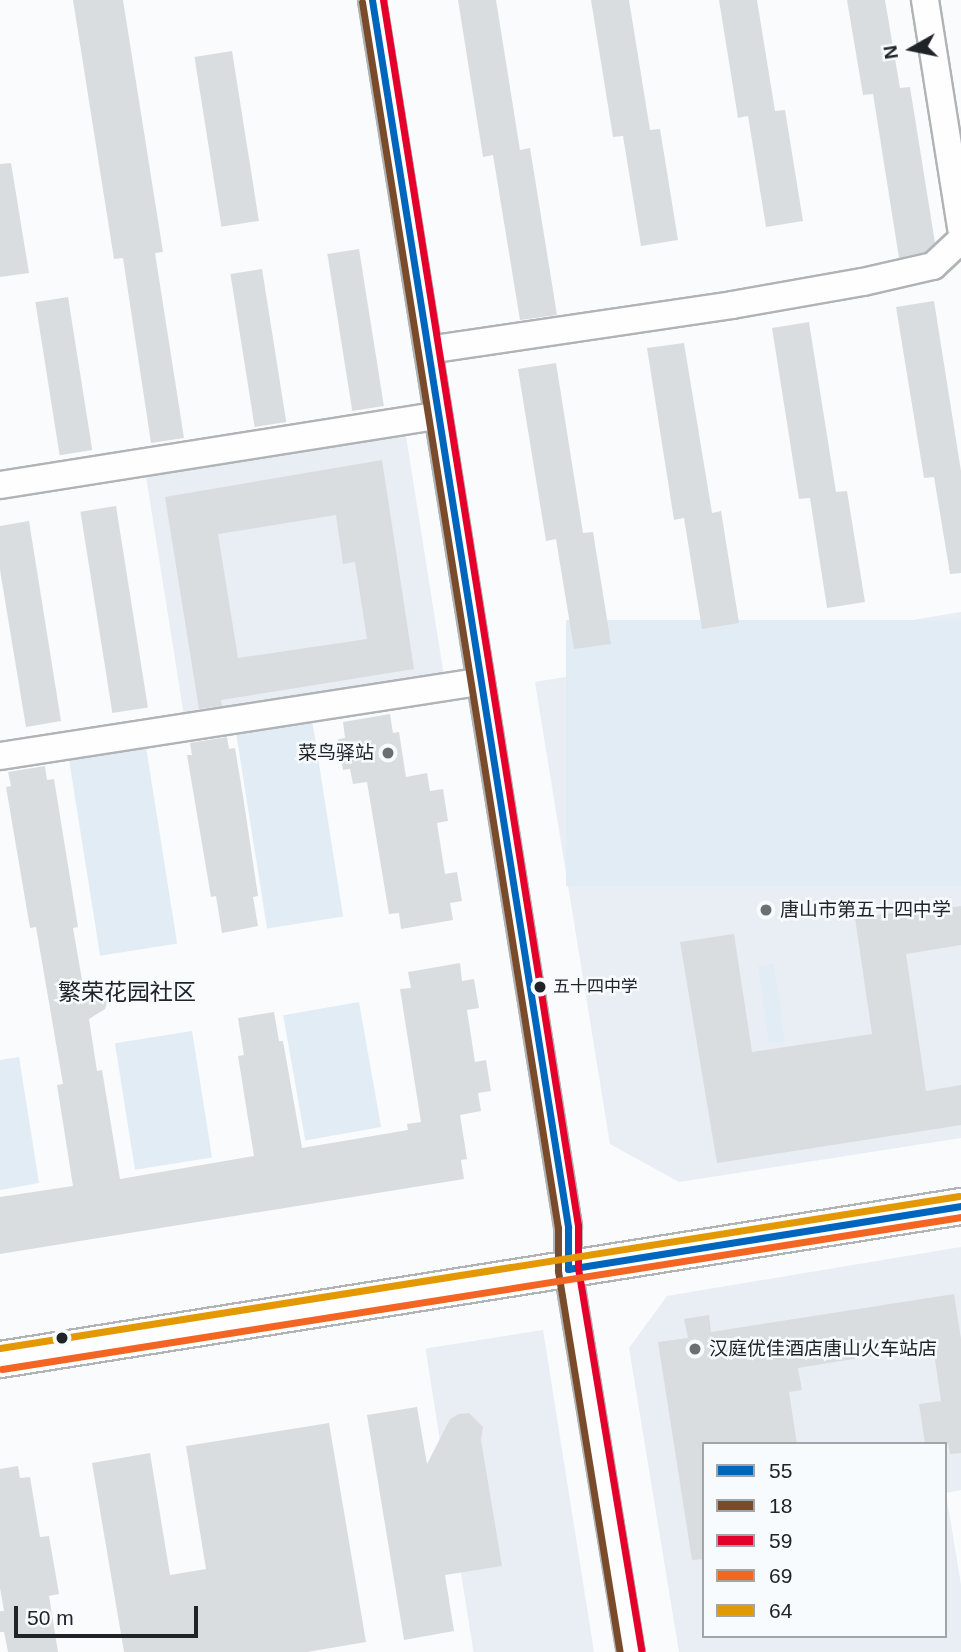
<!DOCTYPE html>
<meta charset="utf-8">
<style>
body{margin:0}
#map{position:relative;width:961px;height:1652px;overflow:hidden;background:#f9fbfc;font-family:Helvetica,"Noto Sans SC",sans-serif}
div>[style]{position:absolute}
.built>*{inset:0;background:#e8eef4;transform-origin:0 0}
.green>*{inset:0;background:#e2ecf5;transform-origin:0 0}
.building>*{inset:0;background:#dadddf;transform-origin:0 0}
.roads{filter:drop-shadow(2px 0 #b0b4b6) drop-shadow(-2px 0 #b0b4b6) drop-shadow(0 2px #b0b4b6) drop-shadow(0 -2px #b0b4b6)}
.minor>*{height:26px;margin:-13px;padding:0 13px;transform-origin:13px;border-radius:13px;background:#fefeff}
.major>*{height:35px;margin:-17.5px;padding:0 17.5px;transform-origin:17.5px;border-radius:17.5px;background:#fefeff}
.bus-1>*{height:7px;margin:-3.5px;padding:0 3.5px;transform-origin:3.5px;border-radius:3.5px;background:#0065bd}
.bus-2>*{height:7px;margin:-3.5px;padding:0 3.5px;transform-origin:3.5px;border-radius:3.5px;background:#7a4b2a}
.bus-3>*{height:7px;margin:-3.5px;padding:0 3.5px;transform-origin:3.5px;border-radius:3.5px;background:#e4002b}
.bus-4>*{height:7px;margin:-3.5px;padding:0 3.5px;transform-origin:3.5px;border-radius:3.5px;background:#f26522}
.bus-5>*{height:7px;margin:-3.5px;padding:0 3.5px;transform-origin:3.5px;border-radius:3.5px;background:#e29904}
.dots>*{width:19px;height:19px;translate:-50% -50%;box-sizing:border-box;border:4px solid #f8fbfd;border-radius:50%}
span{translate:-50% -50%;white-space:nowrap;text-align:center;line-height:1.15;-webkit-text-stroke:5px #f8fbfd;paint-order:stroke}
.bus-label{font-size:17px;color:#202428}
.left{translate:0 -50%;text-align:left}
.poi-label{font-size:19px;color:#202428}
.right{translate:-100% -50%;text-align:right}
.quarter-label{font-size:23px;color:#202428}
.legend{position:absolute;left:702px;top:1442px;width:245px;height:196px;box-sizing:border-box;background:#f8fbfd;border:2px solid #a2a5a8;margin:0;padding:9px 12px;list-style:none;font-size:21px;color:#202428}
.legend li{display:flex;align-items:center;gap:14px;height:35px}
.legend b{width:35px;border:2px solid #a2a5a8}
.north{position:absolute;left:877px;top:14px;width:70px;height:70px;-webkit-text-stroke:5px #f8fbfd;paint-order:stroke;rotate:261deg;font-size:19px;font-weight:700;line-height:28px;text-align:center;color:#202428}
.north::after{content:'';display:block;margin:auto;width:24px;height:32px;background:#202428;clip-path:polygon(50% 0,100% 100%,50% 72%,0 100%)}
.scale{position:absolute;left:14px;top:1606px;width:184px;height:32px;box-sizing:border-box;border:4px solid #202428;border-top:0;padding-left:9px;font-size:21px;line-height:24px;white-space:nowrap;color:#202428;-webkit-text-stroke:5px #f8fbfd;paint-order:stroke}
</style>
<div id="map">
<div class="built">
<div style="left:405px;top:430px;width:251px;height:263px;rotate:81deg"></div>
<div style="clip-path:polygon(961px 612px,961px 1138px,679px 1182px,610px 1144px,535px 682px)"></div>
<div style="clip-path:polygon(evenodd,961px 1247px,961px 1490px,946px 1493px,961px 1585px,961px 1652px,679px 1652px,629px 1348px,667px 1296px,961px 1247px,704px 1444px,945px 1444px,945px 1636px,704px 1636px,704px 1444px)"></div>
<div style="left:543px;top:1330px;width:326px;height:119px;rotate:81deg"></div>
</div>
<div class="green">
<div style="left:961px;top:620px;width:266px;height:395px;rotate:90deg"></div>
<div style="left:312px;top:720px;width:199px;height:77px;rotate:81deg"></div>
<div style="left:146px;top:747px;width:199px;height:78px;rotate:81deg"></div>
<div style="left:774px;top:964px;width:78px;height:16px;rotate:82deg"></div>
<div style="left:359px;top:1002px;width:127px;height:77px;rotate:80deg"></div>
<div style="left:192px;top:1031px;width:128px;height:78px;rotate:81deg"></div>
<div style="clip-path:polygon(19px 1057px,39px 1183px,0 1190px,0 1060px)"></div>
</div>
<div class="building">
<div style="clip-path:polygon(73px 0,123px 0,163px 252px,155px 253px,184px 438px,151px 443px,123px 258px,114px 259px)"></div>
<div style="clip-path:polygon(458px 0,496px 0,520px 150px,530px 148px,557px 315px,520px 320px,493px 155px,483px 157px)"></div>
<div style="clip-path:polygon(591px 0,629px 0,650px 130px,660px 129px,678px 240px,641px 246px,623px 136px,613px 137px)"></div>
<div style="clip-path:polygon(719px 0,757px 0,775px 111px,785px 110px,803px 221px,766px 227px,748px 116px,738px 118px)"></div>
<div style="clip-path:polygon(847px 0,885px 0,900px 88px,910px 87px,935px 243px,925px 252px,899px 258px,873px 94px,863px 95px)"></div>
<div style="left:232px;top:51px;width:172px;height:38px;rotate:81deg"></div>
<div style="clip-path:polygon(11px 163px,29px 273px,0 277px,0 164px)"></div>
<div style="left:359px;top:249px;width:159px;height:32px;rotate:81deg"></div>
<div style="left:262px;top:269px;width:155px;height:32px;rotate:81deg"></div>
<div style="left:68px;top:297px;width:155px;height:33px;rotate:81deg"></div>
<div style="clip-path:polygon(934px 301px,961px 471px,961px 573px,950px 574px,934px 477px,924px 478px,896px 307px)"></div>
<div style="clip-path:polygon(809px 322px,836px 492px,847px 491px,865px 602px,827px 608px,810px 498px,799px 499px,772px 328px)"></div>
<div style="clip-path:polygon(684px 343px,712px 513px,721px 511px,739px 623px,702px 629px,684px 518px,674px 520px,647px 348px)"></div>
<div style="clip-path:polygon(556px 363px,583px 533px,593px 532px,611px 644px,574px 649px,556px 539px,546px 541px,518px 369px)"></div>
<div style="clip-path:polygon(evenodd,382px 460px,414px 669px,221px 700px,222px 706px,199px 709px,165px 497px,382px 460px,336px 515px,343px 564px,355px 562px,367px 639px,238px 658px,218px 534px,336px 515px)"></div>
<div style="left:116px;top:506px;width:204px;height:36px;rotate:81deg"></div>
<div style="clip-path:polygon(29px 521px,61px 721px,26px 727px,0 570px,0 526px)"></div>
<div style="clip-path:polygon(390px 714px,393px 733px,399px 732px,406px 777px,427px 773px,430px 791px,443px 789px,448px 821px,437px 823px,445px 874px,457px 872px,462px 901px,450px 903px,453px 920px,401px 929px,399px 913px,389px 914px,367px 782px,353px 784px,350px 769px,343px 770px,338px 739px,345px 738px,343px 722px)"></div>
<div style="clip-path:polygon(227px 737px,229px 749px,235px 748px,243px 796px,258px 896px,253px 897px,258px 926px,222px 933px,216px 896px,211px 897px,187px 755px,192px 755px,190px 743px)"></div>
<div style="clip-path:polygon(45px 766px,47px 780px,54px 779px,78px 927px,73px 928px,82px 980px,100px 984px,109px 998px,105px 1009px,89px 1019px,97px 1071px,102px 1070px,120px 1179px,254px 1156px,238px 1056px,244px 1055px,238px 1018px,274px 1012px,279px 1041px,283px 1041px,302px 1148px,408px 1130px,407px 1124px,421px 1122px,400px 989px,411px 988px,408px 972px,460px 963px,462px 981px,474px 979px,479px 1008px,467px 1010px,475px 1062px,486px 1060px,491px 1091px,478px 1093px,481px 1111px,460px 1115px,467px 1159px,461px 1160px,464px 1179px,0 1254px,0 1197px,73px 1186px,57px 1085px,63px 1084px,36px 927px,30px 928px,6px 787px,11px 786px,8px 772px)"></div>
<div style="clip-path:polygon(961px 906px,961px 945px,906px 954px,926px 1091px,961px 1085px,961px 1125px,717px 1163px,680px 942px,734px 934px,752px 1052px,872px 1034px,855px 918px,899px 912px,900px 916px)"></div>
<div style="clip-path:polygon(954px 1294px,961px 1339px,961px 1453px,950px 1454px,948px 1444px,925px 1444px,919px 1404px,941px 1401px,933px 1346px,798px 1368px,802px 1390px,789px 1392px,797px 1444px,704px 1444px,704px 1559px,692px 1560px,658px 1342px,688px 1338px,684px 1319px,709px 1315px,711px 1332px)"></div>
<div style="clip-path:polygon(417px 1407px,427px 1464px,450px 1419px,459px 1414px,469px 1413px,483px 1427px,481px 1440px,502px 1566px,445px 1575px,454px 1631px,404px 1640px,367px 1415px)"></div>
<div style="clip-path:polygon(329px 1423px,366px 1642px,307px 1652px,124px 1652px,92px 1463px,150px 1453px,170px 1575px,206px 1569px,186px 1446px)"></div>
<div style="clip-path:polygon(18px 1466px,20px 1478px,30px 1477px,40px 1537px,49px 1536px,59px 1594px,49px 1596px,58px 1652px,8px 1652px,4px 1632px,0 1632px,0 1611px,4px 1611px,0 1588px,0 1469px)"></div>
</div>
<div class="roads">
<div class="minor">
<div style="left:372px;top:0;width:1243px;rotate:80.92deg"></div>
<div style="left:568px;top:1227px;width:42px;rotate:90deg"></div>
<div style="left:568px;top:1269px;width:388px;rotate:80.7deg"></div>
<div style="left:925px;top:0;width:231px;rotate:81deg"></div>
<div style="left:428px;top:350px;width:307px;rotate:-8.4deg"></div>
<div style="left:732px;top:305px;width:133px;rotate:-10deg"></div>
<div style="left:863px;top:282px;width:72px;rotate:-12.9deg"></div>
<div style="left:933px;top:266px;width:38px;rotate:-43deg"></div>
<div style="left:0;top:485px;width:443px;rotate:-9deg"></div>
<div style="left:0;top:756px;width:486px;rotate:-8.8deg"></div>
</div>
<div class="major">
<div style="left:0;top:1359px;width:973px;rotate:-9.05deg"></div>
</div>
</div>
<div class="bus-1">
<div style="left:372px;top:0;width:1243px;rotate:80.92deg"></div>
<div style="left:568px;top:1227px;width:42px;rotate:90deg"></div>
<div style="left:568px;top:1269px;width:398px;rotate:-9.1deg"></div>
</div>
<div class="bus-2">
<div style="left:362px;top:2px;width:1242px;rotate:80.92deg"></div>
<div style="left:558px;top:1228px;width:43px;rotate:90deg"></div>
<div style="left:558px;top:1271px;width:386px;rotate:80.8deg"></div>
</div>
<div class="bus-3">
<div style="left:383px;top:0;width:1240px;rotate:80.96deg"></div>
<div style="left:578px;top:1225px;width:43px;rotate:90deg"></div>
<div style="left:578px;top:1268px;width:387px;rotate:80.6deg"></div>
</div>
<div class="bus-4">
<div style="left:2px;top:1369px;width:971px;rotate:-9.01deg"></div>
</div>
<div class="bus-5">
<div style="left:0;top:1348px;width:971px;rotate:-9.01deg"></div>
</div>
<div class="dots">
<div style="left:388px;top:753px;background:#6c6f72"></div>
<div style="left:766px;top:910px;background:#6c6f72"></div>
<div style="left:540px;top:987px;background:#202428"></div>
<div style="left:62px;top:1338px;background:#202428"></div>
<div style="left:695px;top:1349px;background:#6c6f72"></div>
</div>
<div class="bus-label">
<span class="left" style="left:553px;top:987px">五十四中学</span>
</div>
<div class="poi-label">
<span class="right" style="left:374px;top:753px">菜鸟驿站</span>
<span class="left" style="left:780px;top:910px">唐山市第五十四中学</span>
<span class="left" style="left:709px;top:1349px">汉庭优佳酒店唐山火车站店</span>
</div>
<div class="quarter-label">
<span style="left:127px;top:992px">繁荣花园社区</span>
</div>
<ul class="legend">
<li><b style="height:9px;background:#0065bd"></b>55</li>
<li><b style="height:9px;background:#7a4b2a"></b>18</li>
<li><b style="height:9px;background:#e4002b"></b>59</li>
<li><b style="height:9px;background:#f26522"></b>69</li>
<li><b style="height:9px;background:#e29904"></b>64</li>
</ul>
<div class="north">N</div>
<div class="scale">50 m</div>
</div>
